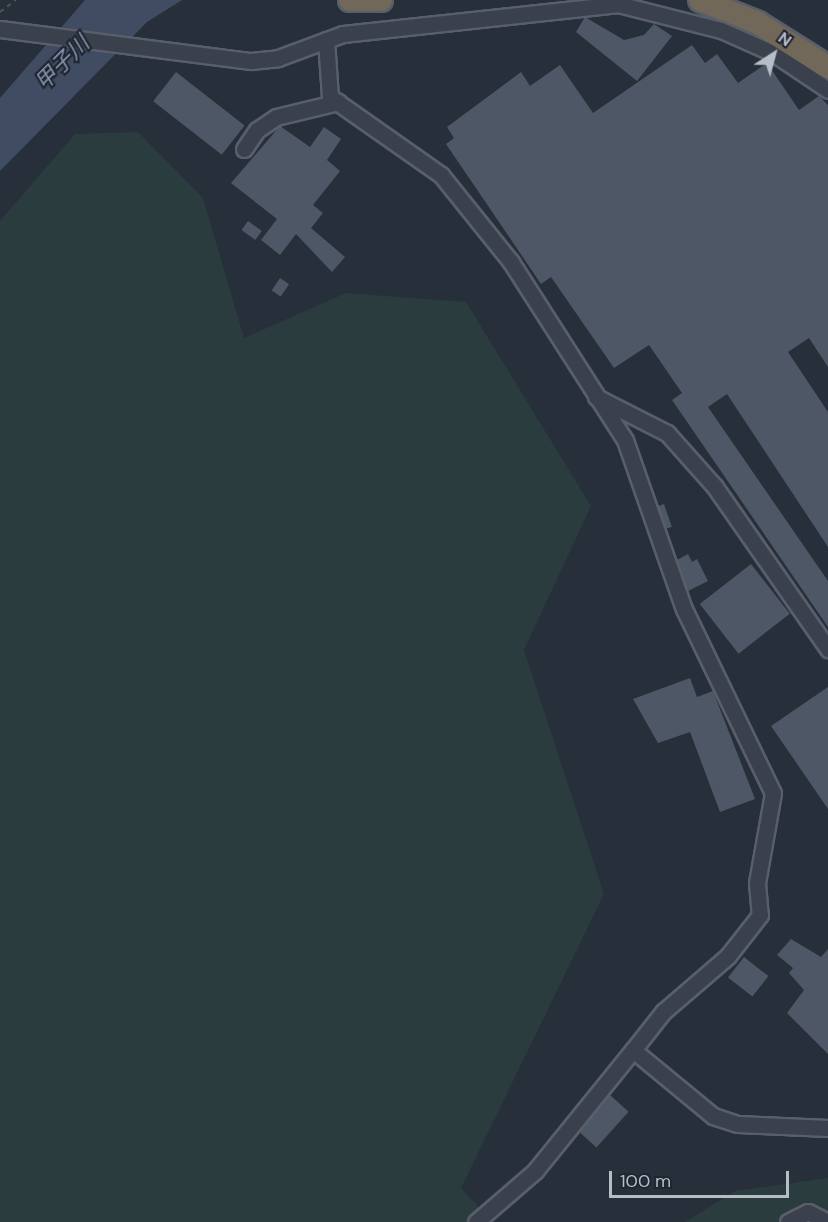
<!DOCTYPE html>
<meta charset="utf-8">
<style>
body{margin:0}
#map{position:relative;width:828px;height:1222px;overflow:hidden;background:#272f3b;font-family:"DM Sans","Noto Sans JP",sans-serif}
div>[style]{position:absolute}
.green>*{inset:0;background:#2a3c3d}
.water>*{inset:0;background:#404c62}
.building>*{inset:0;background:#4e5765;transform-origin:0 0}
.path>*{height:2px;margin-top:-1px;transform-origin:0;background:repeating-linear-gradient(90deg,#47575a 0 4.5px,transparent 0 9px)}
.roads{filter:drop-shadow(2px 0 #595f6a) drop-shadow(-2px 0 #595f6a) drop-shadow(0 2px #595f6a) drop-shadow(0 -2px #595f6a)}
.minor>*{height:15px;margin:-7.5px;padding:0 7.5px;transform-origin:7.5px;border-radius:7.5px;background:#3b414c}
.highway>*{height:22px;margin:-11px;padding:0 11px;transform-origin:11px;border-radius:11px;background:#716859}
span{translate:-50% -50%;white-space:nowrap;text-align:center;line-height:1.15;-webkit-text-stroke:4.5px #202631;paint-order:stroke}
.water-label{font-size:22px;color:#8392aa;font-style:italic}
.north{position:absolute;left:744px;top:24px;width:60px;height:60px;-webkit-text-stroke:4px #202631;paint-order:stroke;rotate:36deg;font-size:16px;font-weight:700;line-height:24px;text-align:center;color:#b7bdc7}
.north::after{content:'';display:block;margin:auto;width:21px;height:27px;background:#b7bdc7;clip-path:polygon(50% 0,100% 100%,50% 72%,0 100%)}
.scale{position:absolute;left:609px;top:1171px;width:180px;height:27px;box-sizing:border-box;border:3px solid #b7bdc7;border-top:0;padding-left:8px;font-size:18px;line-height:21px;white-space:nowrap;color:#b7bdc7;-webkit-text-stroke:4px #202631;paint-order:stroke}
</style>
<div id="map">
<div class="green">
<div style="clip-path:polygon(138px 132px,203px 198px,244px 338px,346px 293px,466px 302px,591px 506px,524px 650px,604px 894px,461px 1188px,493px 1222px,0 1222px,0 221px,75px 134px)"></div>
<div style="clip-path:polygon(828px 1178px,828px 1222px,685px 1222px,735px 1191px)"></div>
</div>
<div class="water">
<div style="clip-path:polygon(85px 0,182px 0,147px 22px,0 171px,0 98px)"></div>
</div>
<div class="building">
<div style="clip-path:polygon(585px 17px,624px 40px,644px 35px,654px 24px,672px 36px,637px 81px,576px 32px)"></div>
<div style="clip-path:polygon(692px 45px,705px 63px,717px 54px,738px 83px,767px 63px,799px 110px,819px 96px,828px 105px,828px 367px,809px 338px,788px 352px,828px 412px,828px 547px,727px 394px,708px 407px,828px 581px,828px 627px,672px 400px,682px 393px,649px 345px,614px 368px,551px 277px,541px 284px,446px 144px,454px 138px,447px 127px,521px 72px,530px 86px,560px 65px,593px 113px)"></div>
<div style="left:176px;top:72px;width:87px;height:37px;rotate:38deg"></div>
<div style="clip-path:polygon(280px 126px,310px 147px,324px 127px,341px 139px,327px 160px,340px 171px,313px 205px,323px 213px,311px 228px,345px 257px,332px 272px,296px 234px,280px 255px,261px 240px,277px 219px,231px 183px)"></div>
<div style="left:248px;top:221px;width:17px;height:11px;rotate:36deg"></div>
<div style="left:280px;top:278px;width:11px;height:15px;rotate:34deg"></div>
<div style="left:664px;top:504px;width:24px;height:6px;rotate:71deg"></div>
<div style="clip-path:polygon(688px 554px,692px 562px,697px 559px,708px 581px,688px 591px,677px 560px)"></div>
<div style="left:751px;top:564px;width:63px;height:65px;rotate:52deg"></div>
<div style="clip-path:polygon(690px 678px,697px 697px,713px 691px,755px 799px,720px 812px,690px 732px,658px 743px,633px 699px)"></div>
<div style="clip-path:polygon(828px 687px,828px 809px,771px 726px)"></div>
<div style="clip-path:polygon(791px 939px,821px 957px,828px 949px,828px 1054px,787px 1013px,804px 990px,789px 973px,793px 968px,777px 955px)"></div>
<div style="left:744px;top:957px;width:31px;height:26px;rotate:38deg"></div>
<div style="left:610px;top:1095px;width:25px;height:48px;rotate:42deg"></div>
</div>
<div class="path">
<div style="left:0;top:12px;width:20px;rotate:-37deg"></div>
</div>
<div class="roads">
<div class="minor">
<div style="left:0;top:29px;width:253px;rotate:7.3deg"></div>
<div style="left:251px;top:61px;width:27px;rotate:-6deg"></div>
<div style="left:278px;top:58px;width:69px;rotate:-20.3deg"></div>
<div style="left:343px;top:34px;width:277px;rotate:-6.2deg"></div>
<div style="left:618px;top:4px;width:106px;rotate:14.2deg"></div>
<div style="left:721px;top:30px;width:57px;rotate:23.9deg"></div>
<div style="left:773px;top:53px;width:66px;rotate:33.9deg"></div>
<div style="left:326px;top:40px;width:57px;rotate:86deg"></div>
<div style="left:330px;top:97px;width:136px;rotate:35.1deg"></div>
<div style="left:441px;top:175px;width:112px;rotate:51.2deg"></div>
<div style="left:511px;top:262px;width:211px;rotate:57.4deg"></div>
<div style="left:625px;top:440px;width:179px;rotate:70.8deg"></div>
<div style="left:684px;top:609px;width:204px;rotate:64.2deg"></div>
<div style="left:773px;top:793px;width:91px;rotate:100.1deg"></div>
<div style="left:757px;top:883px;width:32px;rotate:85deg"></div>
<div style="left:760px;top:915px;width:52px;rotate:128deg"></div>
<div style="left:728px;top:956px;width:86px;rotate:139.3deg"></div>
<div style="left:663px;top:1012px;width:48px;rotate:128.3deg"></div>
<div style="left:244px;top:149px;width:23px;rotate:-56deg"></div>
<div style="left:257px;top:130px;width:23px;rotate:-34deg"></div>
<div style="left:276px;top:117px;width:64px;rotate:-13.6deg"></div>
<div style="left:596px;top:397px;width:80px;rotate:26.9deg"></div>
<div style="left:667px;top:433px;width:72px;rotate:48.4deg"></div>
<div style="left:715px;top:487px;width:198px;rotate:55.1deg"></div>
<div style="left:476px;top:1222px;width:78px;rotate:-40.8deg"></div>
<div style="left:535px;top:1171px;width:156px;rotate:-51deg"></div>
<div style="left:633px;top:1050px;width:104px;rotate:39.5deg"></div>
<div style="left:713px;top:1116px;width:26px;rotate:18deg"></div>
<div style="left:738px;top:1124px;width:90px;rotate:2.5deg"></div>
<div style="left:788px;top:1222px;width:22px;rotate:-27deg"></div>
<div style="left:808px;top:1212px;width:22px;rotate:27deg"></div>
</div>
<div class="highway">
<div style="left:350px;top:0;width:31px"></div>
<div style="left:700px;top:0;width:62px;rotate:21.6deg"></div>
<div style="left:758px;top:23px;width:83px;rotate:32.2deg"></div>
</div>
</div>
<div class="water-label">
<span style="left:62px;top:63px;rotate:-45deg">甲子川</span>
</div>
<div class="north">N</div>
<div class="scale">100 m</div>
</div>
